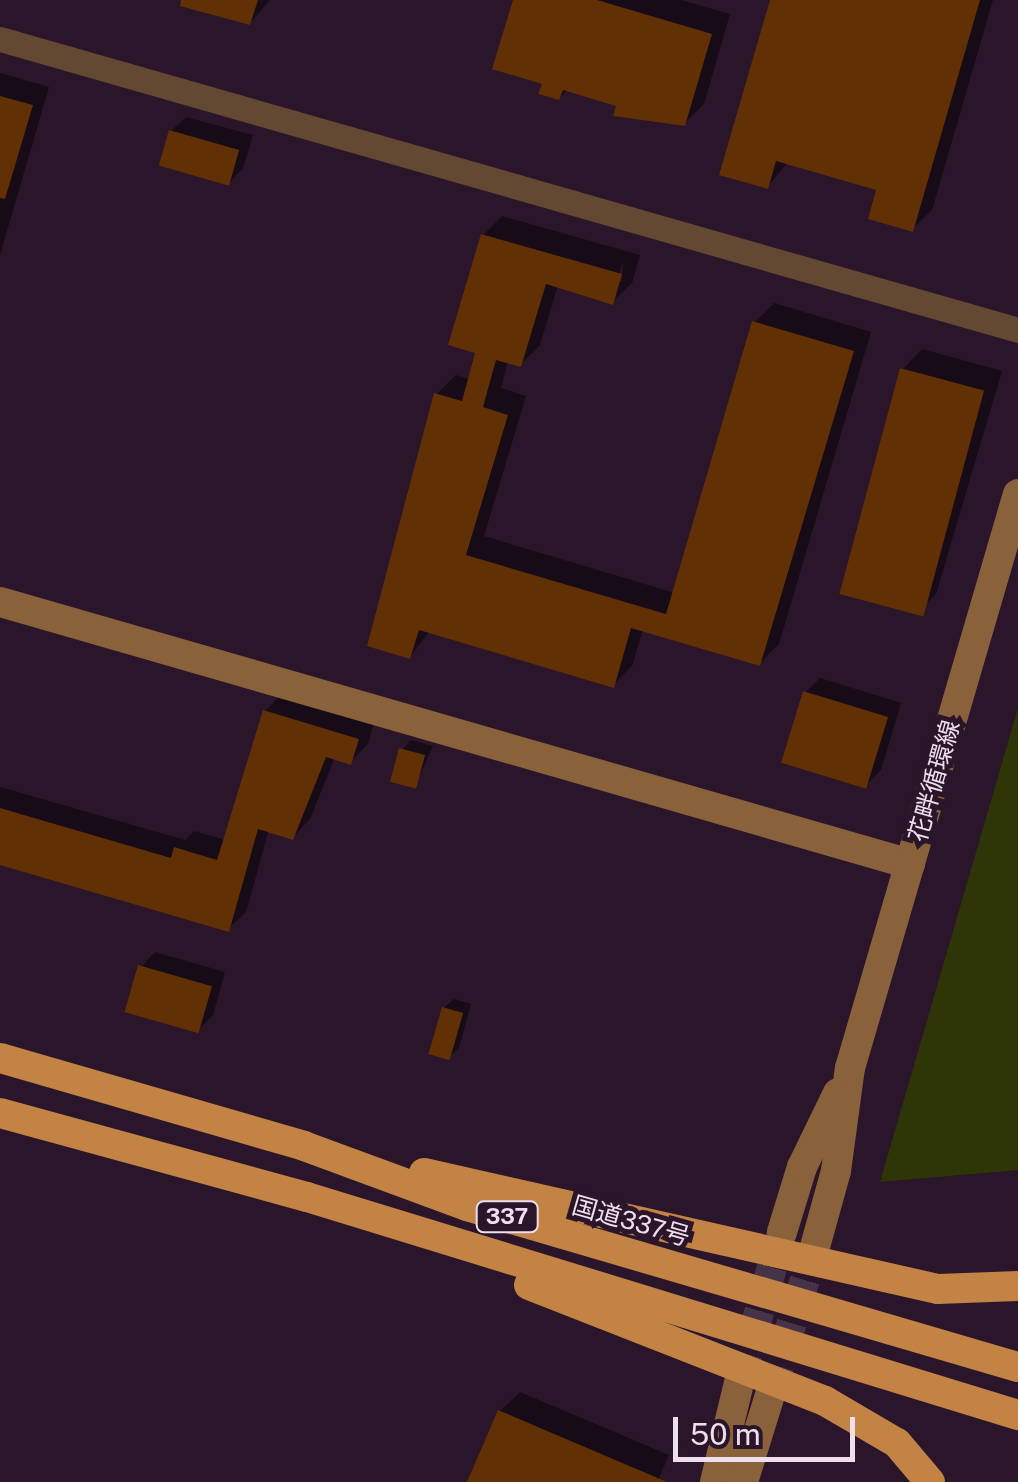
<!DOCTYPE html>
<meta charset="utf-8">
<style>
body{margin:0}
#map{position:relative;width:1018px;height:1482px;overflow:hidden;background:#2a152a;font-family:"Public Sans","Noto Sans JP",sans-serif}
div>[style]{position:absolute}
.green>*{inset:0;background:#2e3608}
.shadow>*{inset:0;background:#0007}
.building>*{inset:0;background:#613004;transform-origin:0 0}
.secondary-tunnel>*{height:30px;margin-top:-15px;transform-origin:0;background:repeating-linear-gradient(90deg,#473347 0 30px,transparent 0 45px)}
.street>*{height:25px;margin:-12.5px;padding:0 12.5px;transform-origin:12.5px;border-radius:12.5px;background:#634932}
.secondary>*{height:30px;margin:-15px;padding:0 15px;transform-origin:15px;border-radius:15px;background:#89613b}
.highway>*{height:30px;margin:-15px;padding:0 15px;transform-origin:15px;border-radius:15px;background:#c28345}
span{translate:-50% -50%;white-space:nowrap;text-align:center;line-height:1.15;-webkit-text-stroke:10px #2a152a;paint-order:stroke}
.shield-label span{padding:2px 8px;background:#2a152a;border:2px solid;border-radius:8px;-webkit-text-stroke-width:0}
.shield-label{font-size:22px;color:#eddfed;font-weight:700}
.street-label{font-size:25px;color:#eddfed}
.scale{position:absolute;left:673px;top:1417px;width:182px;height:45px;box-sizing:border-box;border:5px solid #eddfed;border-top:0;padding-left:12px;font-size:30px;line-height:35px;white-space:nowrap;color:#eddfed;-webkit-text-stroke:8px #2a152a;paint-order:stroke}
</style>
<div id="map">
<div class="green">
<div style="clip-path:polygon(1018px 708px,1018px 1170px,880px 1182px)"></div>
</div>
<div class="shadow">
<div style="clip-path:polygon(184px 0,270px 0,250px 23px)"></div>
<div style="clip-path:polygon(516px 0,681px 0,730px 14px,704px 104px,685px 123px,568px 89px,559px 98px,545px 82px)"></div>
<div style="clip-path:polygon(772px 0,993px 0,932px 210px,912px 229px,879px 189px,788px 162px,767px 187px)"></div>
<div style="clip-path:polygon(0 73px,49px 87px,0 255px)"></div>
<div style="clip-path:polygon(186px 117px,253px 135px,243px 168px,229px 183px,171px 131px)"></div>
<div style="clip-path:polygon(evenodd,502px 216px,640px 255px,632px 283px,612px 302px,558px 285px,540px 345px,521px 364px,508px 361px,501px 388px,526px 396px,484px 536px,675px 593px,755px 322px,774px 303px,871px 332px,779px 644px,760px 663px,643px 629px,632px 666px,613px 685px,430px 631px,410px 656px,437px 394px,456px 375px,468px 379px,478px 352px,483px 235px,502px 216px,623px 261px,622px 282px,617px 282px,623px 261px)"></div>
<div style="clip-path:polygon(922px 349px,1002px 371px,936px 594px,916px 614px,903px 369px)"></div>
<div style="clip-path:polygon(820px 678px,901px 703px,881px 770px,866px 785px,805px 693px)"></div>
<div style="clip-path:polygon(282px 694px,374px 722px,368px 744px,350px 762px,335px 757px,310px 819px,293px 837px,269px 829px,246px 912px,228px 929px,0 862px,0 787px,185px 840px,194px 831px,225px 840px,265px 711px)"></div>
<div style="clip-path:polygon(411px 740px,433px 746px,415px 786px,402px 750px)"></div>
<div style="clip-path:polygon(155px 952px,225px 972px,213px 1015px,198px 1030px,141px 967px)"></div>
<div style="clip-path:polygon(454px 999px,471px 1004px,459px 1048px,449px 1057px,444px 1008px)"></div>
<div style="clip-path:polygon(520px 1392px,669px 1455px,657px 1482px,469px 1482px,500px 1411px)"></div>
</div>
<div class="building">
<div style="clip-path:polygon(181px 0,258px 0,250px 25px,180px 6px)"></div>
<div style="clip-path:polygon(513px 0,597px 0,712px 34px,685px 126px,613px 116px,616px 106px,563px 90px,559px 100px,538px 94px,542px 84px,492px 69px)"></div>
<div style="clip-path:polygon(770px 0,980px 0,913px 232px,868px 219px,876px 190px,776px 161px,768px 189px,719px 175px)"></div>
<div style="clip-path:polygon(0 96px,33px 105px,5px 199px,0 198px)"></div>
<div style="left:169px;top:130px;width:73px;height:37px;rotate:16deg"></div>
<div style="clip-path:polygon(481px 234px,622px 274px,613px 305px,546px 284px,521px 367px,496px 360px,483px 407px,508px 415px,466px 555px,666px 614px,752px 321px,854px 351px,760px 666px,631px 628px,614px 688px,419px 630px,410px 659px,367px 646px,434px 393px,462px 401px,475px 353px,448px 345px)"></div>
<div style="left:900px;top:368px;width:87px;height:234px;rotate:15deg"></div>
<div style="left:803px;top:691px;width:89px;height:75px;rotate:17deg"></div>
<div style="clip-path:polygon(263px 710px,359px 739px,351px 765px,326px 757px,293px 840px,258px 829px,229px 932px,0 865px,0 808px,171px 858px,174px 847px,217px 860px)"></div>
<div style="left:399px;top:748px;width:27px;height:35px;rotate:15deg"></div>
<div style="left:138px;top:965px;width:77px;height:49px;rotate:16deg"></div>
<div style="left:442px;top:1007px;width:22px;height:49px;rotate:16deg"></div>
<div style="clip-path:polygon(498px 1410px,667px 1482px,467px 1482px)"></div>
</div>
<div class="secondary-tunnel">
<div style="left:739px;top:1383px;width:157px;rotate:-74.1deg"></div>
<div style="left:770px;top:1395px;width:159px;rotate:-73.2deg"></div>
</div>
<div class="street">
<div style="left:0;top:39px;width:1059px;rotate:15.95deg"></div>
</div>
<div class="secondary">
<div style="left:0;top:602px;width:947px;rotate:16.06deg"></div>
<div style="left:782px;top:1232px;width:68px;rotate:-72.9deg"></div>
<div style="left:802px;top:1167px;width:82px;rotate:-64.1deg"></div>
<div style="left:816px;top:1243px;width:75px;rotate:-74.5deg"></div>
<div style="left:836px;top:1171px;width:104px;rotate:-82.3deg"></div>
<div style="left:850px;top:1068px;width:598px;rotate:-73.69deg"></div>
<div style="left:715px;top:1482px;width:102px;rotate:-76.4deg"></div>
<div style="left:743px;top:1482px;width:91px;rotate:-72.8deg"></div>
</div>
<div class="highway">
<div style="left:0;top:1058px;width:316px;rotate:16.1deg"></div>
<div style="left:304px;top:1146px;width:174px;rotate:20.2deg"></div>
<div style="left:467px;top:1206px;width:574px;rotate:16.29deg"></div>
<div style="left:0;top:1113px;width:318px;rotate:15.3deg"></div>
<div style="left:307px;top:1197px;width:744px;rotate:17.05deg"></div>
<div style="left:424px;top:1173px;width:527px;rotate:12.72deg"></div>
<div style="left:938px;top:1289px;width:80px;rotate:-2.1deg"></div>
<div style="left:529px;top:1285px;width:318px;rotate:21.4deg"></div>
<div style="left:825px;top:1401px;width:83px;rotate:30.3deg"></div>
<div style="left:897px;top:1443px;width:51px;rotate:49.8deg"></div>
</div>
<div class="shield-label">
<span style="left:507px;top:1217px">337</span>
</div>
<div class="street-label">
<span style="left:934px;top:781px;rotate:-74deg">花畔循環線</span>
<span style="left:631px;top:1221px;rotate:16deg">国道337号</span>
</div>
<div class="scale">50 m</div>
</div>
